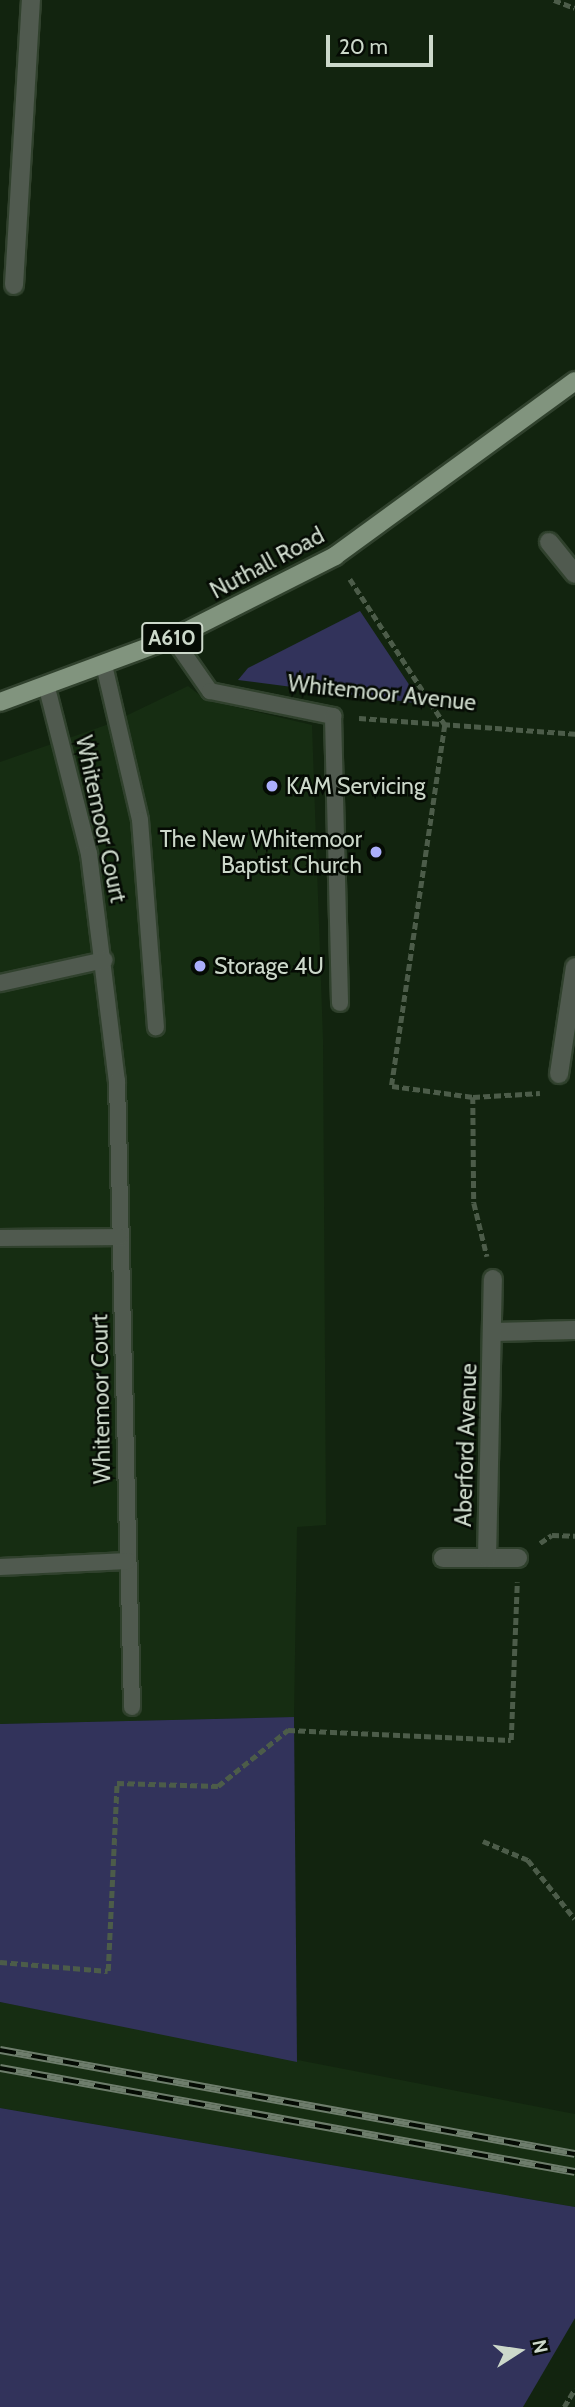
<!DOCTYPE html>
<style>
body{margin:0}
#map{position:relative;width:575px;height:2407px;overflow:hidden;background:#12240f;font-family:Cabin,sans-serif}
div>[style]{position:absolute}
.built>*{inset:0;background:#162d12}
.green>*{inset:0;background:#32335b}
.path>*{height:4.5px;margin-top:-2.25px;transform-origin:0;background:repeating-linear-gradient(90deg,#4c5c49 0 7px,transparent 0 10.5px)}
.roads{filter:drop-shadow(2px 0 #30412d) drop-shadow(-2px 0 #30412d) drop-shadow(0 2px #30412d) drop-shadow(0 -2px #30412d)}
.service>*{height:16px;margin:-8px;padding:0 8px;transform-origin:8px;border-radius:8px;background:#505a4f}
.minor>*{height:18px;margin:-9px;padding:0 9px;transform-origin:9px;border-radius:9px;background:#505a4f}
.primary>*{height:18px;margin:-9px;padding:0 9px;transform-origin:9px;border-radius:9px;background:#81947e}
.rail>*{height:8px;margin-top:-4px;transform-origin:0;background:repeating-linear-gradient(90deg,#050b04 0 16px,#6e7d6c 0 32px);box-sizing:border-box;border-block:2px solid #6e7d6c}
.dots>*{width:19px;height:19px;translate:-50% -50%;box-sizing:border-box;border:4px solid #050b04;border-radius:50%}
span{translate:-50% -50%;white-space:nowrap;text-align:center;line-height:1.15;-webkit-text-stroke:5px #050b04;paint-order:stroke}
.shield-label span{padding:2px 5px;background:#050b04;border:2px solid;border-radius:5px;-webkit-text-stroke-width:0}
.shield-label{font-size:21px;color:#ccd8ca;font-weight:700}
.street-label{font-size:23px;color:#ccd8ca}
.poi-label{font-size:23px;color:#ccd8ca}
.left{translate:0 -50%;text-align:left}
.right{translate:-100% -50%;text-align:right}
.north{position:absolute;left:484px;top:2316px;width:70px;height:70px;-webkit-text-stroke:5px #050b04;paint-order:stroke;rotate:78deg;font-size:19px;font-weight:700;line-height:28px;text-align:center;color:#ccd8ca}
.north::after{content:'';display:block;margin:auto;width:24px;height:32px;background:#ccd8ca;clip-path:polygon(50% 0,100% 100%,50% 72%,0 100%)}
.scale{position:absolute;left:326px;top:35px;width:107px;height:32px;box-sizing:border-box;border:4px solid #ccd8ca;border-top:0;padding-left:9px;font-size:21px;line-height:24px;white-space:nowrap;color:#ccd8ca;-webkit-text-stroke:5px #050b04;paint-order:stroke}
</style>
<div id="map">
<div class="built">
<div style="clip-path:polygon(188px 686px,206px 700px,312px 725px,323px 1039px,326px 1525px,297px 1527px,294px 1717px,0 1724px,0 762px,109px 724px)"></div>
<div style="clip-path:polygon(0 2002px,575px 2114px,575px 2207px,0 2108px)"></div>
</div>
<div class="green">
<div style="clip-path:polygon(360px 611px,418px 698px,415px 703px,238px 680px,248px 668px)"></div>
<div style="clip-path:polygon(294px 1717px,297px 2062px,0 2002px,0 1724px)"></div>
<div style="clip-path:polygon(0 2108px,575px 2207px,575px 2318px,523px 2407px,0 2407px)"></div>
</div>
<div class="path">
<div style="left:554px;top:0;width:22px;rotate:21deg"></div>
<div style="left:350px;top:579px;width:174px;rotate:56.9deg"></div>
<div style="left:445px;top:725px;width:365px;rotate:98.4deg"></div>
<div style="left:392px;top:1086px;width:82px;rotate:7.7deg"></div>
<div style="left:473px;top:1097px;width:67px;rotate:-3.4deg"></div>
<div style="left:359px;top:718px;width:217px;rotate:4.2deg"></div>
<div style="left:473px;top:1097px;width:106px;rotate:89.5deg"></div>
<div style="left:474px;top:1203px;width:55px;rotate:76.2deg"></div>
<div style="left:540px;top:1543px;width:14px;rotate:-34deg"></div>
<div style="left:552px;top:1535px;width:23px;rotate:2deg"></div>
<div style="left:483px;top:1841px;width:49px;rotate:22.9deg"></div>
<div style="left:528px;top:1860px;width:75px;rotate:51.5deg"></div>
<div style="left:0;top:1962px;width:108px;rotate:4.8deg"></div>
<div style="left:108px;top:1971px;width:188px;rotate:-87.3deg"></div>
<div style="left:117px;top:1783px;width:101px;rotate:1.7deg"></div>
<div style="left:218px;top:1786px;width:90px;rotate:-38.7deg"></div>
<div style="left:288px;top:1730px;width:223px;rotate:2.6deg"></div>
<div style="left:511px;top:1740px;width:158px;rotate:-87.8deg"></div>
<div style="left:564px;top:2407px;width:21px;rotate:-59deg"></div>
</div>
<div class="roads">
<div class="service">
<div style="left:173px;top:638px;width:65px;rotate:55.1deg"></div>
<div style="left:210px;top:691px;width:126px;rotate:11.5deg"></div>
<div style="left:333px;top:716px;width:287px;rotate:88.6deg"></div>
<div style="left:104px;top:665px;width:159px;rotate:76.9deg"></div>
<div style="left:140px;top:820px;width:208px;rotate:85.6deg"></div>
<div style="left:47px;top:688px;width:171px;rotate:75.8deg"></div>
<div style="left:89px;top:854px;width:229px;rotate:83deg"></div>
<div style="left:117px;top:1081px;width:626px;rotate:88.63deg"></div>
<div style="left:0;top:983px;width:107px;rotate:-12.4deg"></div>
<div style="left:0;top:1238px;width:120px;rotate:-0.5deg"></div>
<div style="left:0;top:1567px;width:128px;rotate:-2.7deg"></div>
</div>
<div class="minor">
<div style="left:14px;top:285px;width:286px;rotate:-86.6deg"></div>
<div style="left:549px;top:542px;width:41px;rotate:50.9deg"></div>
<div style="left:559px;top:1074px;width:108px;rotate:-81.5deg"></div>
<div style="left:493px;top:1332px;width:82px;rotate:-1.4deg"></div>
<div style="left:443px;top:1558px;width:75px"></div>
<div style="left:487px;top:1558px;width:279px;rotate:-88.8deg"></div>
</div>
<div class="primary">
<div style="left:0;top:702px;width:184px;rotate:-20.3deg"></div>
<div style="left:173px;top:638px;width:182px;rotate:-26.8deg"></div>
<div style="left:335px;top:556px;width:297px;rotate:-36.1deg"></div>
</div>
</div>
<div class="rail">
<div style="left:0;top:2050px;width:584px;rotate:10.25deg"></div>
<div style="left:0;top:2068px;width:584px;rotate:10.25deg"></div>
</div>
<div class="dots">
<div style="left:272px;top:786px;background:#abaffb"></div>
<div style="left:376px;top:852px;background:#abaffb"></div>
<div style="left:200px;top:966px;background:#abaffb"></div>
</div>
<div class="shield-label">
<span style="left:172px;top:638px">A610</span>
</div>
<div class="street-label">
<span style="left:267px;top:563px;rotate:-28deg">Nuthall Road</span>
<span style="left:382px;top:693px;rotate:6deg">Whitemoor Avenue</span>
<span style="left:101px;top:819px;rotate:78deg">Whitemoor Court</span>
<span style="left:101px;top:1399px;rotate:-91deg">Whitemoor Court</span>
<span style="left:466px;top:1445px;rotate:-88deg">Aberford Avenue</span>
</div>
<div class="poi-label">
<span class="left" style="left:286px;top:786px">KAM Servicing</span>
<span class="right" style="left:362px;top:852px">The New Whitemoor<br>Baptist Church</span>
<span class="left" style="left:214px;top:966px">Storage 4U</span>
</div>
<div class="north">N</div>
<div class="scale">20 m</div>
</div>
